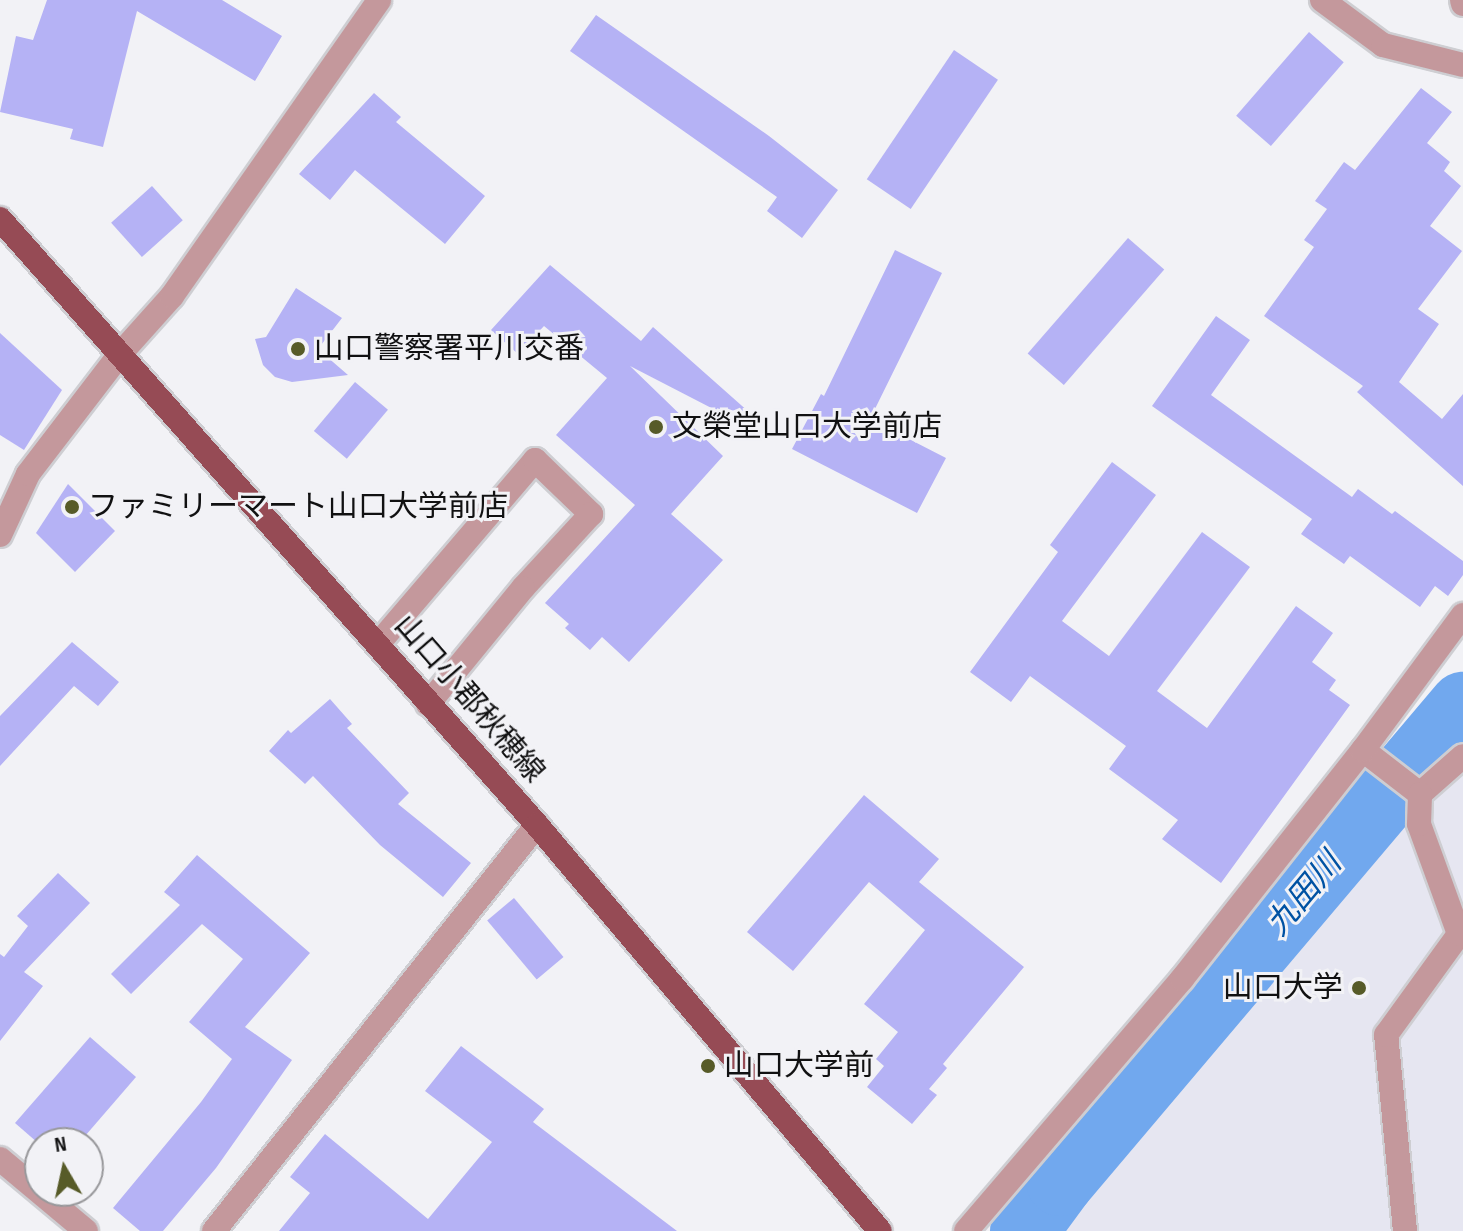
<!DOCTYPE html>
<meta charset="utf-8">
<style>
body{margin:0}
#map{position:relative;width:1463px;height:1231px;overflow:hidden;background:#f2f2f6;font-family:"Sofia Sans Condensed","Noto Sans JP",sans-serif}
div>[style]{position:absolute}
.built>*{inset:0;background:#e6e6f1}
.river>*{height:68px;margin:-34px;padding:0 34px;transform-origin:34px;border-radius:34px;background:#71a8ee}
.building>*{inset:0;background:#b5b2f5;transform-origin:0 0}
.roads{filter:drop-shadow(2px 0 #ceced2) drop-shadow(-2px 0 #ceced2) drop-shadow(0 2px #ceced2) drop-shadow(0 -2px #ceced2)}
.minor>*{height:24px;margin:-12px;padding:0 12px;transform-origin:12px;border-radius:12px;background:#c4989c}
.major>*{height:24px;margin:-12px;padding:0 12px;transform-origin:12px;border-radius:12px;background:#964b55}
.dots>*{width:22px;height:22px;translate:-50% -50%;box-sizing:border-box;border:4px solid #f2f2f6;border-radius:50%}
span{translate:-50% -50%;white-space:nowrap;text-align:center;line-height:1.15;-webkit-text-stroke:6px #f2f2f6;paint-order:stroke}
.poi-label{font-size:30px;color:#111112}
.left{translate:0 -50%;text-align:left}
.right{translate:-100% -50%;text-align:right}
.street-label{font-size:30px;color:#111112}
.water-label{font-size:32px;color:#0052a3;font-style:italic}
.north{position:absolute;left:24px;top:1127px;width:80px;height:80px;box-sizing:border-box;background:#f2f2f6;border:2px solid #98989b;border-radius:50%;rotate:351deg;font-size:22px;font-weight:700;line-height:32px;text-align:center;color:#111112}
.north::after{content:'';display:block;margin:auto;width:28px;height:36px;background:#575b28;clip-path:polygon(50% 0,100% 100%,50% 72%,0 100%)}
</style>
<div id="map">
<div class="built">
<div style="clip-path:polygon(1463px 738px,1463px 1231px,1060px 1231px,1146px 1128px,1364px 847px)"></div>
</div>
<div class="river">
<div style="left:1024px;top:1231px;width:61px;rotate:-53.7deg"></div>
<div style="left:1060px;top:1182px;width:624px;rotate:-49.75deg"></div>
</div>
<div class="building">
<div style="clip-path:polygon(47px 0,222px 0,282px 36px,255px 81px,137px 11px,103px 147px,70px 139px,73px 129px,0 112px,16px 36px,33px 40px)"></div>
<div style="clip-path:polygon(596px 15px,769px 136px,838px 190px,802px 238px,767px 211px,777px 197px,570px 51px)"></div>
<div style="left:1309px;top:32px;width:46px;height:111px;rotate:41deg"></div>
<div style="left:954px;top:50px;width:53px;height:156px;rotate:34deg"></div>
<div style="clip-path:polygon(1421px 88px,1452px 112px,1427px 143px,1450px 162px,1444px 171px,1461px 186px,1430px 226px,1462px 251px,1418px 309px,1439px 324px,1399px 382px,1442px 419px,1463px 394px,1463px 486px,1357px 392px,1363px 386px,1264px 316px,1314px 247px,1304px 240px,1327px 209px,1315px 201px,1344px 162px,1355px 170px)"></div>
<div style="clip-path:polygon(374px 93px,401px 117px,396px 122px,485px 196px,445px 244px,355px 170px,330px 200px,299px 174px)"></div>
<div style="left:152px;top:186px;width:46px;height:55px;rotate:48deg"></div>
<div style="left:1128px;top:238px;width:48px;height:153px;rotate:41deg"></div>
<div style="clip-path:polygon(895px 250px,942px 273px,870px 419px,946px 458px,917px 513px,792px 449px,821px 394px,824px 396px)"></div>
<div style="clip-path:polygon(550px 265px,641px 341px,653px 327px,759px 421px,754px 430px,630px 366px,723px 456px,671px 514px,723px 560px,629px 662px,602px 637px,590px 650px,565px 628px,569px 624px,545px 603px,635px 505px,556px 435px,607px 378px,544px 326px,518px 354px,491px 330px)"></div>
<div style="clip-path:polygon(296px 288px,342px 318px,318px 349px,348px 375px,292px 382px,275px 377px,263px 365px,255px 339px,266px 337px)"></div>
<div style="clip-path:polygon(1216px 316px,1250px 340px,1211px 395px,1352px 497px,1358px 489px,1392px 514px,1395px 511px,1463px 561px,1463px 575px,1448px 596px,1435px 586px,1420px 607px,1350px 556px,1344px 564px,1301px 534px,1312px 519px,1152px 406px)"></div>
<div style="clip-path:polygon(0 333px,62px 390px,24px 450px,0 435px)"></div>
<div style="left:355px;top:382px;width:43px;height:64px;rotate:40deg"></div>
<div style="clip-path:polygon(1112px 462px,1156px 495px,1062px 621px,1109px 656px,1202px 532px,1250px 567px,1157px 691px,1207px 728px,1296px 606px,1333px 633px,1312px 662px,1336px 680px,1329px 690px,1350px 705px,1221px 883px,1162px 839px,1178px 820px,1109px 769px,1126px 746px,1030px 676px,1011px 702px,970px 672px,1058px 552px,1050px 545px)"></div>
<div style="clip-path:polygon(68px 484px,115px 531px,75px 572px,36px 533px)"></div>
<div style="clip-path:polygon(72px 642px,119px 682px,98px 706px,74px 686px,0 766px,0 716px)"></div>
<div style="clip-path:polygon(330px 699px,352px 724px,347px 728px,409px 793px,398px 804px,471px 863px,443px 897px,380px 845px,313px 776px,305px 784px,269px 751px,288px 730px,291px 733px)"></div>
<div style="clip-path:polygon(864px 795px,939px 859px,919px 882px,1024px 967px,943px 1064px,947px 1068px,929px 1089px,937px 1095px,912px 1124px,867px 1087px,884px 1066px,876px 1059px,898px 1032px,864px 1004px,925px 930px,869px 882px,793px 971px,747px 932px)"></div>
<div style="clip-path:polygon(197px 855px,310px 953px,245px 1027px,292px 1060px,216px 1168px,163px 1231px,140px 1231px,113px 1208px,201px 1102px,232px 1059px,189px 1022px,243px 959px,202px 924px,131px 994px,111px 974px,180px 905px,164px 892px)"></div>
<div style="clip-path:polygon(58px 873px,90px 903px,24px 972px,43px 986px,0 1041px,0 954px,4px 957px,28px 926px,17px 916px)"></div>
<div style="left:514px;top:898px;width:77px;height:35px;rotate:50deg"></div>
<div style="clip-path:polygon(90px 1037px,136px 1077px,79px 1143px,38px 1143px,15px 1123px)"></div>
<div style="clip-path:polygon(461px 1046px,544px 1109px,533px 1122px,677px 1231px,279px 1231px,310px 1193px,290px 1177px,325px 1134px,428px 1219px,492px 1142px,425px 1091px)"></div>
</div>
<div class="roads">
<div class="minor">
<div style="left:1322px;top:0;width:76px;rotate:36.4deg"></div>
<div style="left:1383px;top:45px;width:82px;rotate:14deg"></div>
<div style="left:1462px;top:0;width:4px;rotate:76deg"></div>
<div style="left:0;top:535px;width:67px;rotate:-65.3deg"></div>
<div style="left:28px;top:474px;width:153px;rotate:-52.5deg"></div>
<div style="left:121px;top:353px;width:76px;rotate:-48.2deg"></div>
<div style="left:172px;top:296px;width:361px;rotate:-55deg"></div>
<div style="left:378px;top:644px;width:242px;rotate:-49.5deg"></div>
<div style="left:535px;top:460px;width:78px;rotate:44deg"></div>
<div style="left:591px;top:514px;width:100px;rotate:132.6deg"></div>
<div style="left:523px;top:588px;width:150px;rotate:129.3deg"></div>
<div style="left:1363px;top:750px;width:72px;rotate:37.7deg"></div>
<div style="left:1420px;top:794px;width:57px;rotate:-41.5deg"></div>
<div style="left:0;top:1159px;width:112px;rotate:39.9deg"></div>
<div style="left:214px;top:1231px;width:519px;rotate:-51.5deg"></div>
<div style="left:966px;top:1231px;width:332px;rotate:-49.4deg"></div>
<div style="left:1182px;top:979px;width:292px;rotate:-51.7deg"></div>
<div style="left:1363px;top:750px;width:168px;rotate:-53.5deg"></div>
<div style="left:1405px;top:1231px;width:197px;rotate:-95.5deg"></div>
<div style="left:1386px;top:1035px;width:125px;rotate:-54.1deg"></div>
<div style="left:1459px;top:934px;width:117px;rotate:-110deg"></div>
<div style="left:1419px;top:824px;width:30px;rotate:-88deg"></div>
</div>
<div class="major">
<div style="left:0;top:219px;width:810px;rotate:48.45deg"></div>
<div style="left:537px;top:825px;width:531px;rotate:49.81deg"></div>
</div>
</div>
<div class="dots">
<div style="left:298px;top:349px;background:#575b28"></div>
<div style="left:656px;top:427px;background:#575b28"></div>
<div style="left:72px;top:507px;background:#575b28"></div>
<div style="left:1359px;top:988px;background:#575b28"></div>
<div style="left:708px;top:1066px;background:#575b28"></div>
</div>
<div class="poi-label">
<span class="left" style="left:314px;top:349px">山口警察署平川交番</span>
<span class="left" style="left:672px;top:427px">文榮堂山口大学前店</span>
<span class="left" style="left:88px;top:507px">ファミリーマート山口大学前店</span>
<span class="right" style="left:1343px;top:988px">山口大学</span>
<span class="left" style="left:724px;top:1066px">山口大学前</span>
</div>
<div class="street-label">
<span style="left:469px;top:699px;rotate:49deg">山口小郡秋穂線</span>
</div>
<div class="water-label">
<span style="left:1305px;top:895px;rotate:-50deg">九田川</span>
</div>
<div class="north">N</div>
</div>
